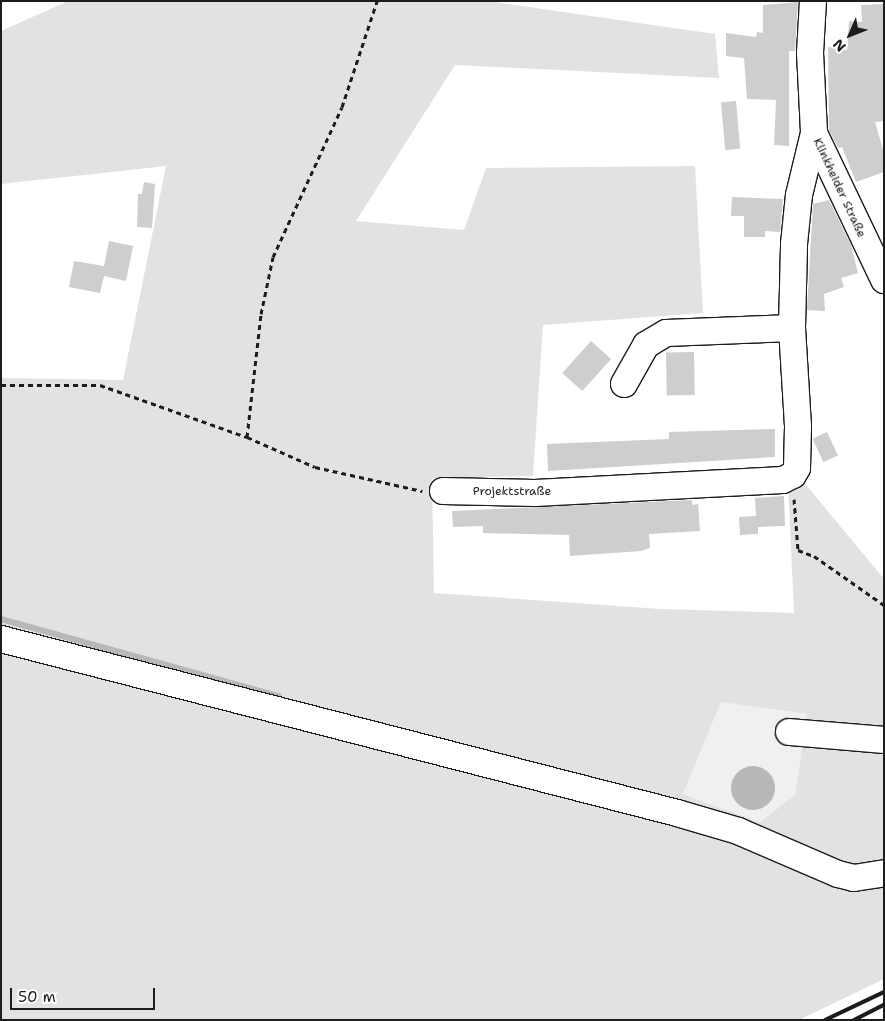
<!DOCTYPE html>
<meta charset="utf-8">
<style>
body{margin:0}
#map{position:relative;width:885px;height:1021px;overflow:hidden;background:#fff;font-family:"Shantell Sans",sans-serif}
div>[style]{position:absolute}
.built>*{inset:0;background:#f0f0f0}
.green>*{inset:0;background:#e2e2e2}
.water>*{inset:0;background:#b8b8b8}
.round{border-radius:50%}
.stream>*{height:5.5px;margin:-2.75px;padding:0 2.75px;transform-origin:2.75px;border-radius:2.75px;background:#b8b8b8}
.building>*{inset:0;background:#cecece;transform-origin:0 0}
.path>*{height:3px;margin-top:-1.5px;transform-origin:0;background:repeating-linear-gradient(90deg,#1c1c1c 0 5px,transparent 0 9px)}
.roads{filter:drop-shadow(1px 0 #1c1c1c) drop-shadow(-1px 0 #1c1c1c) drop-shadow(0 1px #1c1c1c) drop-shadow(0 -1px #1c1c1c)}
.minor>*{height:26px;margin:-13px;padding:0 13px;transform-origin:13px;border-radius:13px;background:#fff}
.rail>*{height:4px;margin:-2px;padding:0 2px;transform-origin:2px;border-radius:2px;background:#1c1c1c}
span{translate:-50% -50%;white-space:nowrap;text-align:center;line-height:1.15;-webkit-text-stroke:4px #fff;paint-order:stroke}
.street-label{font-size:12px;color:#1c1c1c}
.frame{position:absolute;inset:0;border:2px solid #1c1c1c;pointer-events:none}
.north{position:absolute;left:825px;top:10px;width:50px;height:50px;-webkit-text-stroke:4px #fff;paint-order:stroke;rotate:226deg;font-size:14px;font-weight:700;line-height:20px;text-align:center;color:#1c1c1c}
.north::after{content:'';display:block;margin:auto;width:18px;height:22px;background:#1c1c1c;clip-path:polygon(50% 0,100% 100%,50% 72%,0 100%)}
.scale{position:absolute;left:10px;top:988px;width:145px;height:22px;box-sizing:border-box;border:2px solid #1c1c1c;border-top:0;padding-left:6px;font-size:15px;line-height:18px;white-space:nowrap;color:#1c1c1c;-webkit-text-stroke:4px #fff;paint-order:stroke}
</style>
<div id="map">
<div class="built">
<div style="clip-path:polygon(721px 702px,807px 714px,795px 795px,760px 822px,683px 794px)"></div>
</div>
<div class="green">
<div style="clip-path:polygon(evenodd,68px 1px,488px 1px,715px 34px,719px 78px,455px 65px,356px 221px,464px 230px,486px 168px,695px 166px,703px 313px,543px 325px,533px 476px,432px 478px,434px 593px,661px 609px,794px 613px,788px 484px,802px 480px,884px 579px,884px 979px,799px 1020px,1px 1020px,1px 378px,123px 380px,166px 166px,1px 184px,1px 31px,68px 1px,721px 702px,807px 714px,795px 795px,760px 822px,683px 794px,721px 702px)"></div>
</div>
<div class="water">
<div class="round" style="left:731px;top:766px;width:44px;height:44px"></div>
</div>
<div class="stream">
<div style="left:1px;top:619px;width:288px;rotate:15.5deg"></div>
</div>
<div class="building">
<div style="clip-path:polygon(798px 2px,795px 51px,789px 51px,789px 146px,774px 145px,776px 100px,747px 99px,744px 58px,726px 56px,726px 33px,756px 37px,757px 32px,763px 33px,763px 5px)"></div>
<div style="clip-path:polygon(884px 4px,884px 121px,875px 122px,884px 153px,884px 172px,856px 182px,842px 147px,838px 148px,829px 130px,828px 47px,847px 50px,849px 21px,862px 22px,861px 5px)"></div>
<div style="left:736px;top:101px;width:48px;height:15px;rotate:85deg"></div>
<div style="clip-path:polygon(144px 182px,155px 184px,152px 228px,137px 227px,138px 194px,142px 194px)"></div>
<div style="clip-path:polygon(732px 197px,783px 199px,780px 232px,765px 231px,765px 237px,744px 237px,744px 216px,731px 216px)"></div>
<div style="clip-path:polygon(829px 200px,851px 245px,858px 273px,841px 278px,844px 287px,824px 294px,825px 311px,807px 310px,813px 204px)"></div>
<div style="clip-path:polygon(109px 241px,133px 246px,126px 281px,104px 276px,100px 293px,69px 287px,74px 261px,104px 266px)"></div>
<div style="left:591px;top:341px;width:27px;height:43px;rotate:42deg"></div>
<div style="left:694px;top:352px;width:43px;height:28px;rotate:89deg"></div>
<div style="clip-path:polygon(775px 429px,775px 457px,548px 471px,547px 444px,669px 439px,669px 432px)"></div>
<div style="left:827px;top:432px;width:26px;height:16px;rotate:65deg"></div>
<div style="clip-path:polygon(784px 496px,785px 526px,758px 527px,758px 534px,740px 535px,739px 517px,756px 516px,755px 498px)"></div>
<div style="clip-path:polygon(692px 500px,692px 505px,698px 504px,700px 531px,649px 534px,650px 548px,641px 551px,570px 556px,569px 535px,483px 533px,483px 526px,453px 527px,452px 511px)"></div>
</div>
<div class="path">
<div style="left:1px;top:385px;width:99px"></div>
<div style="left:100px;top:385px;width:156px;rotate:19.5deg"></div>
<div style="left:247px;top:437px;width:74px;rotate:23.8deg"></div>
<div style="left:315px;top:467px;width:110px;rotate:12.6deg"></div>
<div style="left:247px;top:437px;width:124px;rotate:-83.5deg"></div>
<div style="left:261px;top:314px;width:58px;rotate:-78.1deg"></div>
<div style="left:273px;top:257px;width:165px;rotate:-65.3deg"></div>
<div style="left:342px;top:107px;width:112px;rotate:-71.7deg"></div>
<div style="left:794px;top:499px;width:51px;rotate:85.5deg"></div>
<div style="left:798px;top:550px;width:17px;rotate:21deg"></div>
<div style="left:814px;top:556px;width:85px;rotate:35deg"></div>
</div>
<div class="roads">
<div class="minor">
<div style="left:813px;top:1px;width:52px;rotate:93.3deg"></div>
<div style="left:810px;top:53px;width:80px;rotate:87.1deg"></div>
<div style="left:814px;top:133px;width:163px;rotate:64.5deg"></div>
<div style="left:624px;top:384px;width:45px;rotate:-60.6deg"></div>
<div style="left:646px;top:345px;width:23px;rotate:-31deg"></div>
<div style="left:666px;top:333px;width:126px;rotate:-2.3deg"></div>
<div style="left:443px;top:491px;width:92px;rotate:1.2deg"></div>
<div style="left:535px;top:493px;width:248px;rotate:-3deg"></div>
<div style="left:783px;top:480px;width:11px;rotate:-27deg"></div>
<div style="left:793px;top:475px;width:8px;rotate:-60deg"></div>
<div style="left:797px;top:468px;width:42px;rotate:-88.6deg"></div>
<div style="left:798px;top:426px;width:98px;rotate:-93.5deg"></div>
<div style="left:792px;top:328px;width:84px;rotate:-88.6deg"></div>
<div style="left:794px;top:244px;width:49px;rotate:-84.2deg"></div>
<div style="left:799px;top:195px;width:64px;rotate:-76.4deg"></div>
<div style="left:1px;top:639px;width:698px;rotate:14.43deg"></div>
<div style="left:677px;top:813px;width:64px;rotate:16.4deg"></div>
<div style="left:738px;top:831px;width:109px;rotate:23.3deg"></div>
<div style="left:838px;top:874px;width:16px;rotate:14deg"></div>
<div style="left:854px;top:878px;width:30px;rotate:-9deg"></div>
<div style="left:789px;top:732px;width:95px;rotate:4.8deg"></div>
</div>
</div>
<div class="rail">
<div style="left:825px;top:1020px;width:65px;rotate:-25.4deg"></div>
<div style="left:854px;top:1020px;width:34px;rotate:-27deg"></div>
</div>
<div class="street-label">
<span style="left:839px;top:188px;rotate:65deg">Klinkheider Straße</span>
<span style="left:512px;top:492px">Projektstraße</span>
</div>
<div class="frame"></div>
<div class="north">N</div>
<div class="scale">50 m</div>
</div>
